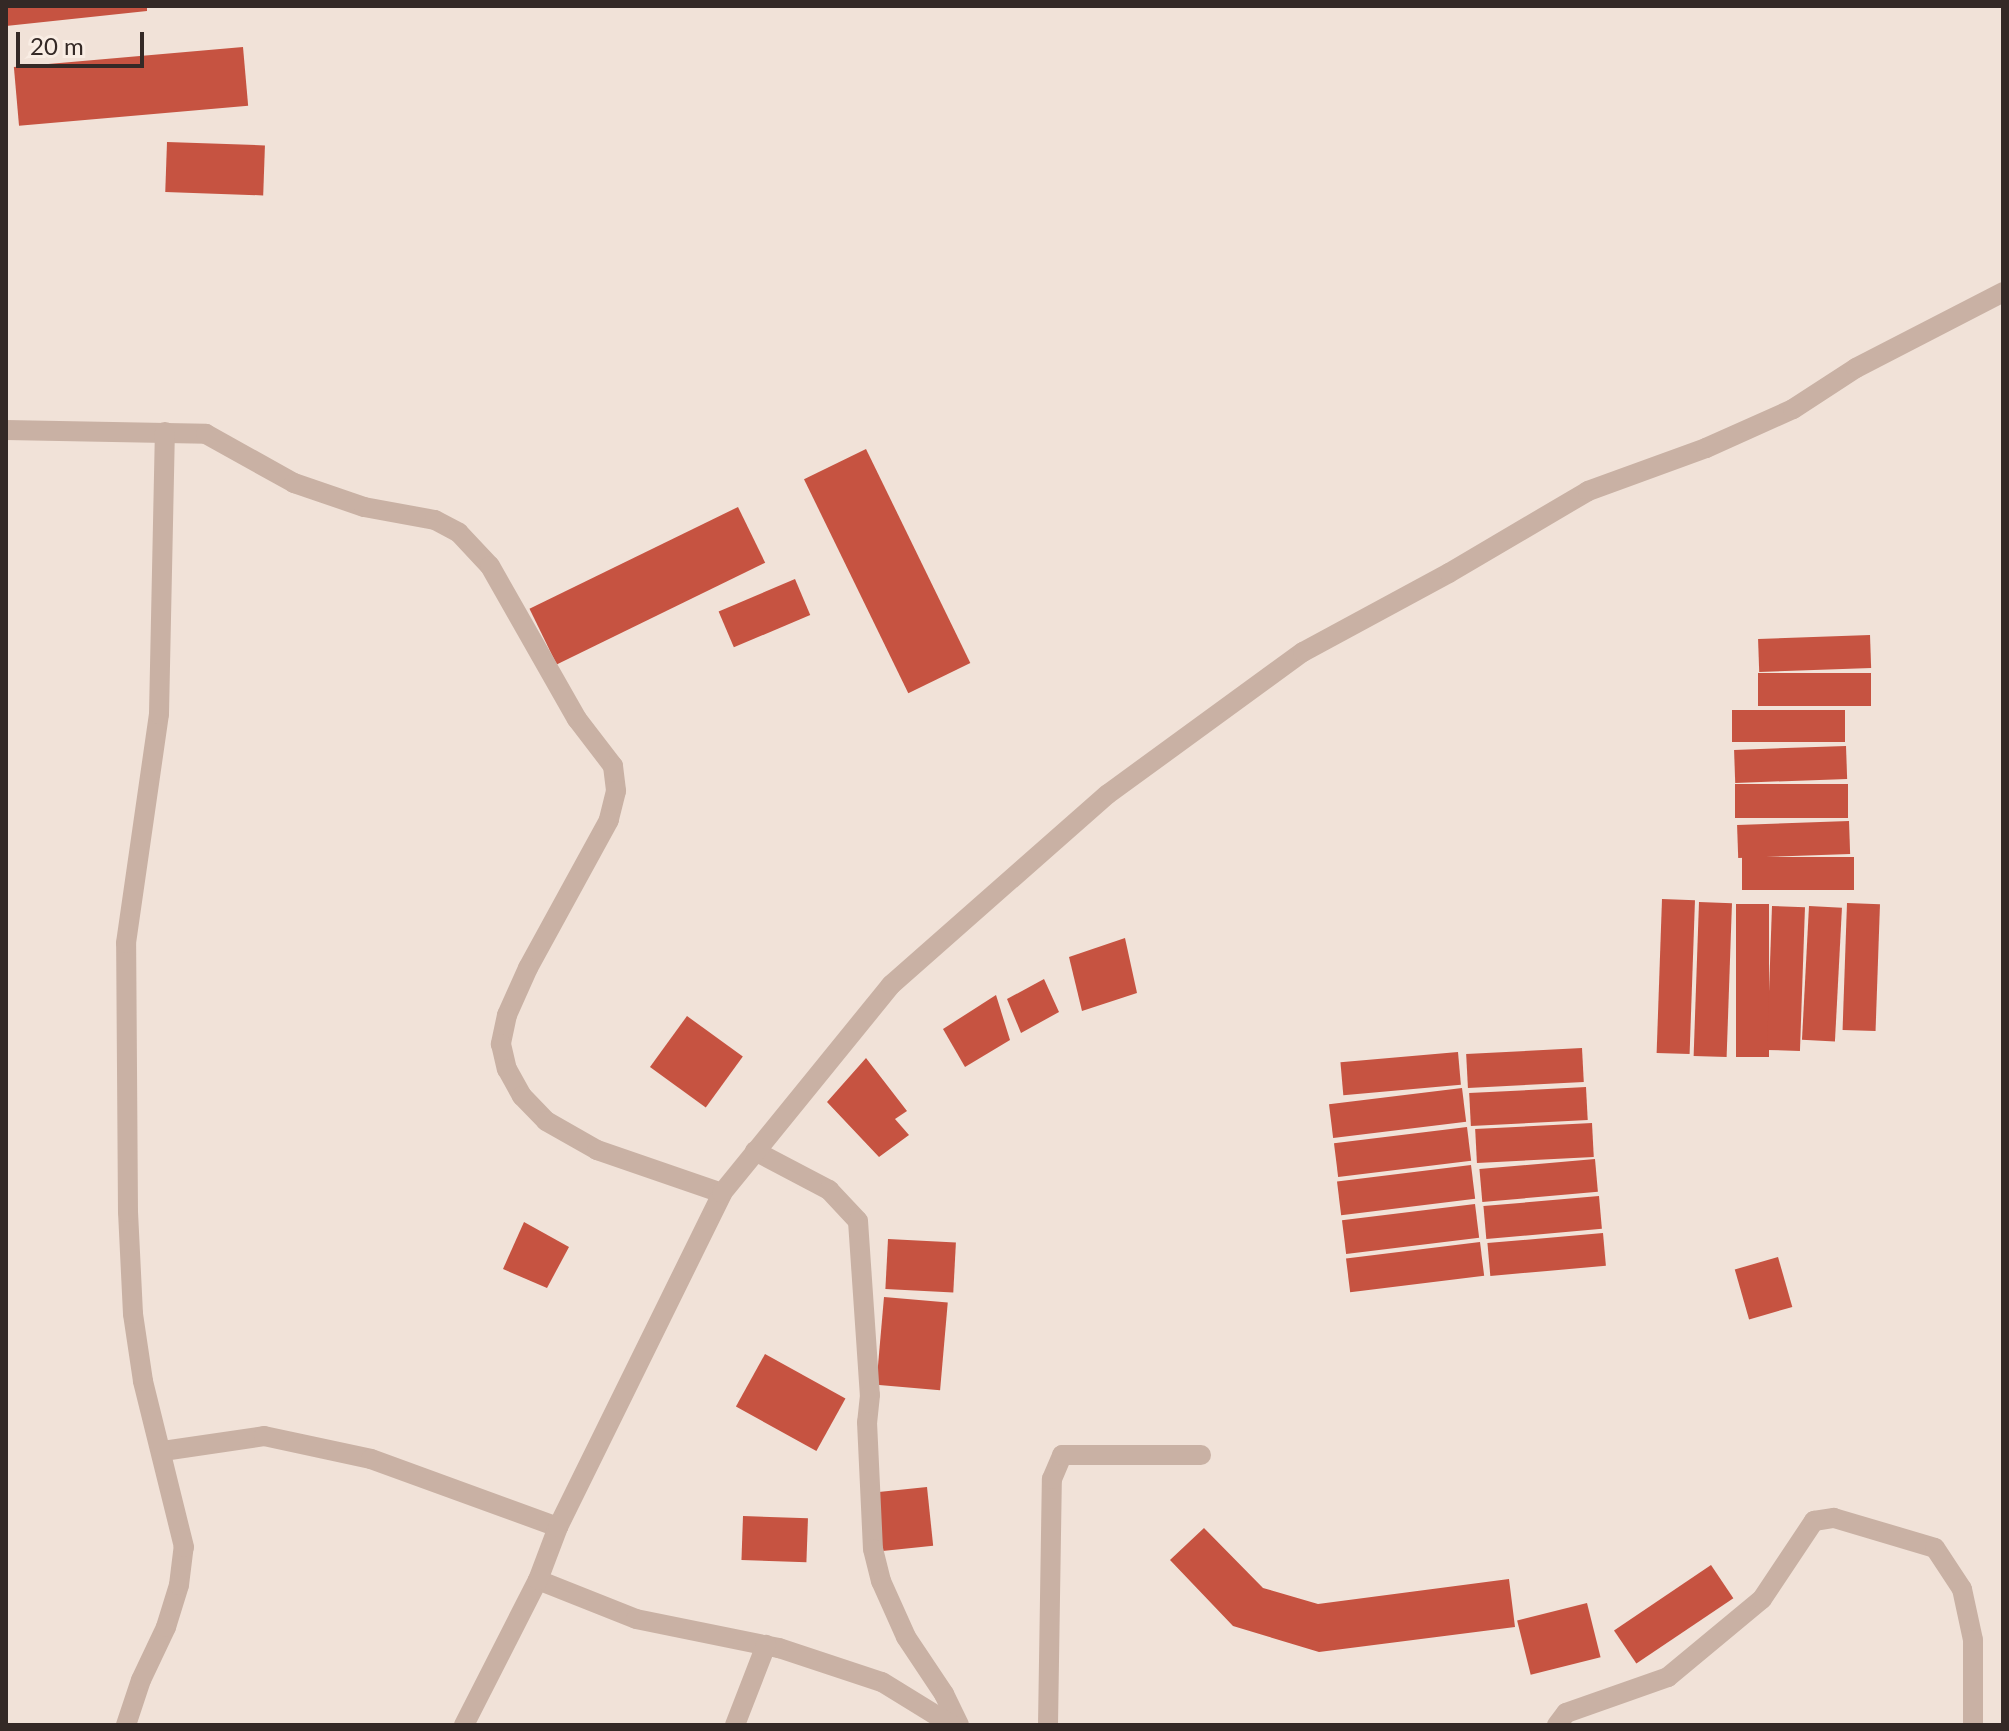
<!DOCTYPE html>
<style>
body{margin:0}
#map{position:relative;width:2009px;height:1731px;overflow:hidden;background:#f1e2d8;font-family:Lato,sans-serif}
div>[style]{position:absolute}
.building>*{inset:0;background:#c65341;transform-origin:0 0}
.minor>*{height:20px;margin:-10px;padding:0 10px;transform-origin:10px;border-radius:10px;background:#c9b1a4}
span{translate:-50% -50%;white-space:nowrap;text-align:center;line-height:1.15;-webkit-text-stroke:8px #f9ede4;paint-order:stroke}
.frame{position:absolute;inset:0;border:8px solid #342926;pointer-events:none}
.scale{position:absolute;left:16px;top:32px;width:128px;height:36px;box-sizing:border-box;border:4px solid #342926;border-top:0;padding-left:10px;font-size:24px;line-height:28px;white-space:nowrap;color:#342926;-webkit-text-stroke:6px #f9ede4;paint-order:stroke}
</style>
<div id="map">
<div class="building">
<div style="clip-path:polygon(6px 6px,147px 6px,147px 11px,6px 26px)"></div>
<div style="left:243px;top:47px;width:59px;height:230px;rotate:85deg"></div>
<div style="left:167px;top:142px;width:98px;height:50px;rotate:2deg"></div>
<div style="left:866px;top:449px;width:238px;height:69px;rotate:64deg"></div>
<div style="left:738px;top:507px;width:62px;height:232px;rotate:64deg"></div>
<div style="left:795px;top:579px;width:39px;height:83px;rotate:67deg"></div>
<div style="left:1870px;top:635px;width:33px;height:112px;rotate:88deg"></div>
<div style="left:1871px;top:673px;width:33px;height:113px;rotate:90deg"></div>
<div style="left:1845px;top:710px;width:32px;height:113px;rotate:90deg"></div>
<div style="left:1846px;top:746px;width:33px;height:112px;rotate:88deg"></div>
<div style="left:1848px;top:784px;width:34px;height:113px;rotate:90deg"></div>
<div style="left:1849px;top:821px;width:33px;height:112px;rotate:88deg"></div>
<div style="left:1854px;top:857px;width:33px;height:112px;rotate:90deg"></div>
<div style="left:1662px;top:899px;width:33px;height:154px;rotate:2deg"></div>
<div style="left:1699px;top:902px;width:33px;height:154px;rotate:2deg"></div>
<div style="left:1847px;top:903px;width:33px;height:127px;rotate:2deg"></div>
<div style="left:1736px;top:904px;width:33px;height:153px"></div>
<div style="left:1772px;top:906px;width:33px;height:144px;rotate:2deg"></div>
<div style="left:1809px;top:906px;width:33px;height:134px;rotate:3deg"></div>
<div style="clip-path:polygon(1125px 938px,1137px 993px,1082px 1011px,1069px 957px)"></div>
<div style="clip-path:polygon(1044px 979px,1059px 1012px,1021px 1033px,1007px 999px)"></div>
<div style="clip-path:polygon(996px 995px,1010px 1040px,965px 1067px,943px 1029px)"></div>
<div style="left:687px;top:1016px;width:69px;height:63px;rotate:36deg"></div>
<div style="left:1582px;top:1048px;width:34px;height:116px;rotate:87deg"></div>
<div style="left:1458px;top:1052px;width:33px;height:118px;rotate:85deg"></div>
<div style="clip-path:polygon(866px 1058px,907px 1111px,895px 1119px,909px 1135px,879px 1157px,827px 1102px)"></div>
<div style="left:1586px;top:1087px;width:33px;height:117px;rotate:87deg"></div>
<div style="left:1462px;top:1088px;width:34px;height:134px;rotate:83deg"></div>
<div style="left:1592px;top:1123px;width:34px;height:117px;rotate:87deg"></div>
<div style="left:1467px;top:1127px;width:34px;height:134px;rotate:83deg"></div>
<div style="left:1595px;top:1159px;width:33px;height:116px;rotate:85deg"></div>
<div style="left:1471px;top:1165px;width:34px;height:135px;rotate:83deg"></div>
<div style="left:1599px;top:1196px;width:33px;height:116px;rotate:85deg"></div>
<div style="left:1475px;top:1204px;width:34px;height:134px;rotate:83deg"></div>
<div style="clip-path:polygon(524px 1222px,569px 1247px,547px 1288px,503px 1269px)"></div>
<div style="left:1603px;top:1233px;width:33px;height:116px;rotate:85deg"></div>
<div style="left:888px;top:1239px;width:68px;height:50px;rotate:3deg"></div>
<div style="left:1480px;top:1242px;width:34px;height:135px;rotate:83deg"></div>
<div style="left:1778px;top:1257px;width:52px;height:45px;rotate:74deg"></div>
<div style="left:884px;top:1297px;width:64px;height:88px;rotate:5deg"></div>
<div style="left:765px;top:1354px;width:92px;height:60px;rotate:29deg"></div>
<div style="left:927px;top:1487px;width:59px;height:51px;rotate:84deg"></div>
<div style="left:743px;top:1516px;width:65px;height:44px;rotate:2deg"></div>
<div style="clip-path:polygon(1204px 1528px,1263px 1588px,1318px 1604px,1509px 1579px,1515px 1627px,1319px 1652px,1233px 1626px,1170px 1560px)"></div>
<div style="left:1711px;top:1565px;width:40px;height:117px;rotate:56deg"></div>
<div style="left:1587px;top:1603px;width:56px;height:72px;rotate:76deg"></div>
</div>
<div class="minor">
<div style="left:6px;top:430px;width:200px;rotate:1.1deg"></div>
<div style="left:206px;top:434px;width:101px;rotate:29.1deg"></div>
<div style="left:294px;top:483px;width:74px;rotate:18.9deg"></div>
<div style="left:364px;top:507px;width:72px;rotate:10.4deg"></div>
<div style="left:435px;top:520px;width:27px;rotate:28deg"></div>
<div style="left:459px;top:533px;width:45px;rotate:46.8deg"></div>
<div style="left:490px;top:566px;width:176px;rotate:60.4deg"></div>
<div style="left:577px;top:719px;width:59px;rotate:52.5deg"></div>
<div style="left:613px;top:766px;width:25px;rotate:83deg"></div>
<div style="left:616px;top:791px;width:30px;rotate:104deg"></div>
<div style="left:609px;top:820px;width:169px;rotate:118.7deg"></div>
<div style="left:528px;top:968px;width:51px;rotate:114.1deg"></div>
<div style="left:507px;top:1015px;width:30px;rotate:102deg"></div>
<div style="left:501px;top:1044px;width:26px;rotate:77deg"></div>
<div style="left:507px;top:1069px;width:31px;rotate:61deg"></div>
<div style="left:522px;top:1096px;width:35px;rotate:46deg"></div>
<div style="left:546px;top:1121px;width:59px;rotate:29.6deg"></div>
<div style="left:597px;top:1150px;width:132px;rotate:19deg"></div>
<div style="left:755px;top:1151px;width:84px;rotate:27.8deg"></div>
<div style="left:829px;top:1190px;width:42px;rotate:46.9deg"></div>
<div style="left:858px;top:1221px;width:174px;rotate:86.1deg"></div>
<div style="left:870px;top:1395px;width:27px;rotate:96deg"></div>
<div style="left:867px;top:1422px;width:127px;rotate:87.3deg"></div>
<div style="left:873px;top:1549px;width:33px;rotate:76deg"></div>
<div style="left:881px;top:1581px;width:61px;rotate:65.9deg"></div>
<div style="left:906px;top:1637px;width:69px;rotate:56.3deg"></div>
<div style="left:944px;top:1694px;width:34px;rotate:64deg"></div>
<div style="left:163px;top:1451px;width:102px;rotate:-8.4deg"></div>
<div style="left:264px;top:1436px;width:109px;rotate:12.1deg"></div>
<div style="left:371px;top:1459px;width:199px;rotate:20deg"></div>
<div style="left:538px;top:1580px;width:105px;rotate:21.7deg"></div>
<div style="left:636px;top:1619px;width:146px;rotate:11.5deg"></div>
<div style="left:779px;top:1648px;width:108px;rotate:18.3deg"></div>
<div style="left:882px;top:1682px;width:82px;rotate:31.6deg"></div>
<div style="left:126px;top:1725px;width:47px;rotate:-71.6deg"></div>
<div style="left:141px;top:1680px;width:59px;rotate:-64.7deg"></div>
<div style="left:166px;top:1627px;width:44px;rotate:-72.8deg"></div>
<div style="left:179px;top:1585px;width:38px;rotate:-83deg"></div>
<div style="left:184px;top:1547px;width:171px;rotate:-103.9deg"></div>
<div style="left:143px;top:1381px;width:68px;rotate:-98.5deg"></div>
<div style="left:133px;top:1314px;width:102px;rotate:-92.8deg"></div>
<div style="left:128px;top:1212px;width:269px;rotate:-90.4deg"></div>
<div style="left:126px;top:943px;width:231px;rotate:-81.8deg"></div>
<div style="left:159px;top:714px;width:282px;rotate:-88.8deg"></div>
<div style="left:464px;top:1725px;width:163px;rotate:-63deg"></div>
<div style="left:538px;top:1580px;width:57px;rotate:-69.3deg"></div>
<div style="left:558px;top:1527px;width:372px;rotate:-63.8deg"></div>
<div style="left:722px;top:1193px;width:268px;rotate:-50.9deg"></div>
<div style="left:891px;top:985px;width:289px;rotate:-41.4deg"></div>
<div style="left:1108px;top:794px;width:241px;rotate:-36.1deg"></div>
<div style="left:1303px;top:652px;width:166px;rotate:-28.4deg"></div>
<div style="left:1449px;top:573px;width:161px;rotate:-30.5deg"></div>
<div style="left:1588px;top:491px;width:126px;rotate:-20deg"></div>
<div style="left:1706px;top:448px;width:95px;rotate:-24.1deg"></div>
<div style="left:1793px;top:409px;width:75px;rotate:-33.1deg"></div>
<div style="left:1856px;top:368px;width:165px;rotate:-27.3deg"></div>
<div style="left:735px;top:1725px;width:86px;rotate:-68.8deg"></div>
<div style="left:1048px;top:1725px;width:246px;rotate:-89.1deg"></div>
<div style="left:1052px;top:1479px;width:26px;rotate:-67deg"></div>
<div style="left:1062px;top:1455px;width:139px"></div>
<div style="left:1557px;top:1725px;width:15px;rotate:-53deg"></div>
<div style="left:1566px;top:1713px;width:108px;rotate:-19.4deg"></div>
<div style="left:1668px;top:1677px;width:122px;rotate:-39.7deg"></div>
<div style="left:1762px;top:1599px;width:94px;rotate:-56.3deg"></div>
<div style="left:1814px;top:1521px;width:20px;rotate:-9deg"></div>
<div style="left:1834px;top:1518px;width:105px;rotate:16.5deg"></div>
<div style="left:1935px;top:1548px;width:49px;rotate:56.6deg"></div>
<div style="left:1962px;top:1589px;width:52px;rotate:77.8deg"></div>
<div style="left:1973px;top:1640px;width:85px;rotate:90deg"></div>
</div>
<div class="frame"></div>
<div class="scale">20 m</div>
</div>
